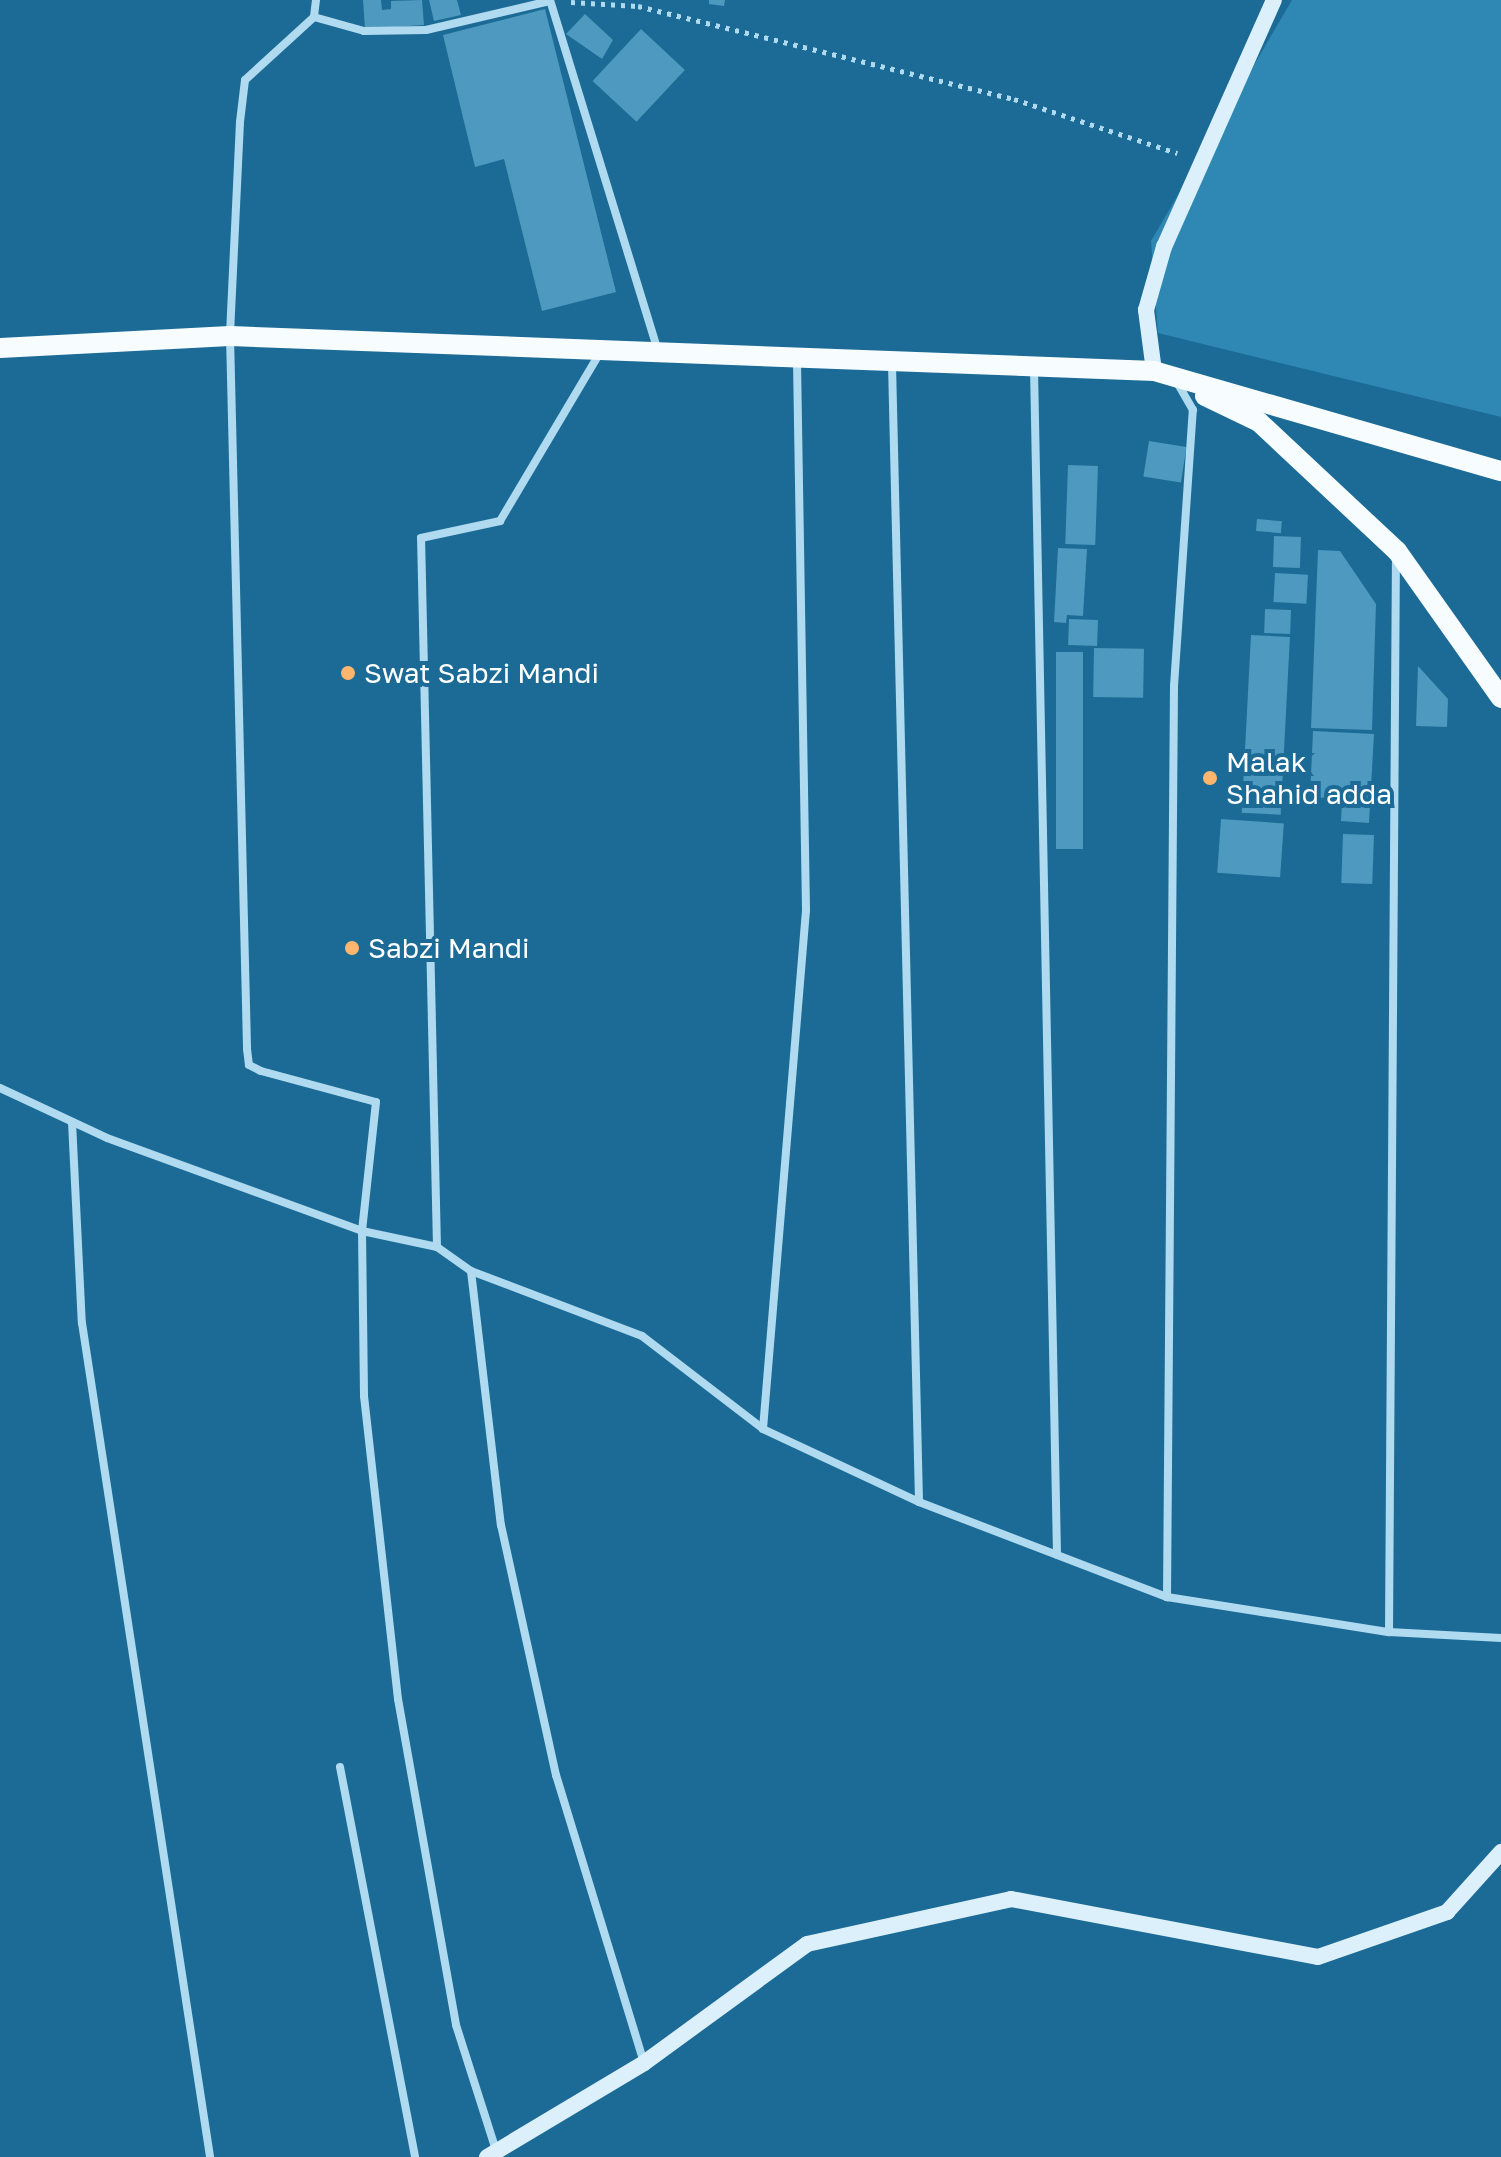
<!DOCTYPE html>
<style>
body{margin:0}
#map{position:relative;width:1501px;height:2157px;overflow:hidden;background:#1b6b96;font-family:"Golos Text",sans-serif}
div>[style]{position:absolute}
.green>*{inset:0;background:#2f87b4}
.building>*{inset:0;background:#4d99bf;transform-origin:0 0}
.path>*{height:5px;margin-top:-2.5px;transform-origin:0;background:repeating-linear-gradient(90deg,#afdaf0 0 4px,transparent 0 10px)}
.street>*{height:8px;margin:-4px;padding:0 4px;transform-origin:4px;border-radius:4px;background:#afdaf0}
.secondary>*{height:16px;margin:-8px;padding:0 8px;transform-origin:8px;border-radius:8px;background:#dcf0fb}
.primary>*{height:20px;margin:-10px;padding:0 10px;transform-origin:10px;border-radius:10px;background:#f7fcff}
.dots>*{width:22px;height:22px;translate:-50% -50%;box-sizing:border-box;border:4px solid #1b6b96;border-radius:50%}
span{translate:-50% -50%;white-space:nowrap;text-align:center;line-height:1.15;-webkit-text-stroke:8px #1b6b96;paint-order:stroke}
.poi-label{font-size:28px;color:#fff}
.left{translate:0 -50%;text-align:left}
</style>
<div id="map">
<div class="green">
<div style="clip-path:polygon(1292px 0,1501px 0,1501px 417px,1158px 333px,1151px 241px)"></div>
</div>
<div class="building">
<div style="clip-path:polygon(363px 0,381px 0,382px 10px,391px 9px,391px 1px,422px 0,424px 25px,365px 29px)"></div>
<div style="clip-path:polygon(429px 0,457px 0,461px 15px,434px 21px)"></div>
<div style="clip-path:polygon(709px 0,725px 0,724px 6px,709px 4px)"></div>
<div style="clip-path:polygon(545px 9px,616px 292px,542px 311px,504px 159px,475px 167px,443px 35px)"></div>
<div style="clip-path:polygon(585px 14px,613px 40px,602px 59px,566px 34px)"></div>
<div style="left:641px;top:29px;width:60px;height:71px;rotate:43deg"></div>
<div style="left:1149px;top:441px;width:38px;height:36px;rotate:9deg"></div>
<div style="left:1068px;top:465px;width:30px;height:79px;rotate:2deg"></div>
<div style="left:1257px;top:519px;width:25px;height:12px;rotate:5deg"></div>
<div style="left:1274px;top:536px;width:27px;height:31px;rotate:2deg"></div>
<div style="clip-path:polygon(1058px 548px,1087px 549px,1083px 616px,1067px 615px,1066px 623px,1054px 622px)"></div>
<div style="clip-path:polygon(1318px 550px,1340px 551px,1376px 604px,1372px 730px,1311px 728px)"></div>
<div style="left:1275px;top:573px;width:33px;height:29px;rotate:3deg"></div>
<div style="left:1265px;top:609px;width:26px;height:24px;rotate:2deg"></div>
<div style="left:1069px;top:619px;width:29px;height:26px;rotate:2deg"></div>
<div style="left:1251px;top:635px;width:39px;height:178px;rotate:3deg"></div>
<div style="left:1094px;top:648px;width:50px;height:49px;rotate:1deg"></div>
<div style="left:1056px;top:652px;width:27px;height:197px"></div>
<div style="clip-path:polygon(1418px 666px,1448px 699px,1447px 727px,1416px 726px)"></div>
<div style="clip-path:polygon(1313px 731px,1374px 734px,1369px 823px,1341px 821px,1342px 799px,1310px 797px)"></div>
<div style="left:1221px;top:819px;width:63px;height:54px;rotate:4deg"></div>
<div style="left:1343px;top:834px;width:31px;height:49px;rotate:2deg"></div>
</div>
<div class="path">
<div style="left:571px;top:2px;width:67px;rotate:3.4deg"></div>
<div style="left:638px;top:6px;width:387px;rotate:13.9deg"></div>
<div style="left:1014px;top:99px;width:172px;rotate:18.3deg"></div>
</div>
<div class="street">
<div style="left:316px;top:0;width:17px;rotate:97deg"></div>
<div style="left:314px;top:17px;width:52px;rotate:15.6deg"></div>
<div style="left:364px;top:31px;width:62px;rotate:-0.9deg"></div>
<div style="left:426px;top:30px;width:127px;rotate:-13.2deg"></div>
<div style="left:550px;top:0;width:364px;rotate:72.9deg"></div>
<div style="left:314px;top:17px;width:93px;rotate:137.6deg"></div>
<div style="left:245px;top:80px;width:42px;rotate:96.8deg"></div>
<div style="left:240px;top:122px;width:214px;rotate:92.7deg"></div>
<div style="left:230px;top:336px;width:713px;rotate:88.63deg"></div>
<div style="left:247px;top:1049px;width:16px;rotate:83deg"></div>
<div style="left:249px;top:1065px;width:13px;rotate:27deg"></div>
<div style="left:261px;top:1071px;width:119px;rotate:15.1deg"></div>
<div style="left:376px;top:1102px;width:130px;rotate:96.2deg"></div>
<div style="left:362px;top:1231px;width:165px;rotate:89.3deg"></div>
<div style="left:364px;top:1396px;width:305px;rotate:83.6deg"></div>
<div style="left:398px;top:1699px;width:331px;rotate:79.9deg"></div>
<div style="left:456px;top:2025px;width:131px;rotate:72.3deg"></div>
<div style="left:892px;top:364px;width:1138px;rotate:88.64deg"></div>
<div style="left:1034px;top:368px;width:1187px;rotate:88.89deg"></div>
<div style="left:0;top:1088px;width:118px;rotate:25deg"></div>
<div style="left:107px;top:1138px;width:271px;rotate:20deg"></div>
<div style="left:362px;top:1231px;width:77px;rotate:12deg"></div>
<div style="left:437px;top:1247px;width:42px;rotate:35.2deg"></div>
<div style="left:471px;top:1271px;width:183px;rotate:20.8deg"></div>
<div style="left:642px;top:1336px;width:153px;rotate:37.5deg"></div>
<div style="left:763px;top:1429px;width:172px;rotate:25.1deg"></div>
<div style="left:919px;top:1502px;width:266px;rotate:21deg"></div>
<div style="left:1167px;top:1597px;width:225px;rotate:9deg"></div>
<div style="left:1389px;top:1632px;width:112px;rotate:3.1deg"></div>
<div style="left:72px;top:1122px;width:201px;rotate:87.2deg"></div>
<div style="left:82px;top:1323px;width:844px;rotate:81.27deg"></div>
<div style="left:437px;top:1247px;width:709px;rotate:-91.29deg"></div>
<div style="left:421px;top:538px;width:81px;rotate:-12.1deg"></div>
<div style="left:500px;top:521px;width:198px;rotate:-59.3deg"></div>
<div style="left:471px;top:1271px;width:256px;rotate:83.3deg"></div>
<div style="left:501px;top:1525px;width:256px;rotate:77.6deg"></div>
<div style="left:556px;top:1775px;width:300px;rotate:73deg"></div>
<div style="left:763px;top:1429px;width:521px;rotate:-85.26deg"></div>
<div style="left:806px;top:910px;width:551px;rotate:-90.94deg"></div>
<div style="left:1167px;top:1597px;width:911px;rotate:-89.56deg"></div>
<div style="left:1174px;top:686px;width:277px;rotate:-86.1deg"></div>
<div style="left:1193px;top:410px;width:32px;rotate:-120deg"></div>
<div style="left:1389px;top:1632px;width:1075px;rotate:-89.63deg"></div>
<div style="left:340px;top:1767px;width:397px;rotate:79.1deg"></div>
</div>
<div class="secondary">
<div style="left:1154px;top:371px;width:62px;rotate:-97.5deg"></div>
<div style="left:1146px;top:310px;width:66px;rotate:-74.1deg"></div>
<div style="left:1164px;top:247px;width:270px;rotate:-66deg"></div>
<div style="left:487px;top:2157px;width:183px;rotate:-30.9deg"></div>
<div style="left:644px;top:2063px;width:202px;rotate:-36.1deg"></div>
<div style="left:807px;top:1944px;width:209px;rotate:-12.4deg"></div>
<div style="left:1011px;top:1899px;width:312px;rotate:10.7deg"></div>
<div style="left:1318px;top:1957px;width:137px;rotate:-19.2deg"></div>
<div style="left:1447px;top:1912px;width:81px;rotate:-48deg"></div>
</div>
<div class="primary">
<div style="left:0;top:348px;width:230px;rotate:-3deg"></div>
<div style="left:230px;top:336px;width:925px;rotate:2.17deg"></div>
<div style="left:1154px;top:371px;width:361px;rotate:16.1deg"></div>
<div style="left:1205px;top:396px;width:60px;rotate:25.7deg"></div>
<div style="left:1259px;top:422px;width:189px;rotate:43.1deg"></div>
<div style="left:1397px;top:551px;width:180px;rotate:54.7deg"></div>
</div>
<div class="dots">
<div style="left:348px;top:673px;background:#ffb56d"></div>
<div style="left:1210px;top:778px;background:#ffb56d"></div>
<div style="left:352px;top:948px;background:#ffb56d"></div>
</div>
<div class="poi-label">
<span class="left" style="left:364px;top:673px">Swat Sabzi Mandi</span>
<span class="left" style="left:1226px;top:778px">Malak<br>Shahid adda</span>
<span class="left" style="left:368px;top:948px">Sabzi Mandi</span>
</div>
</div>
